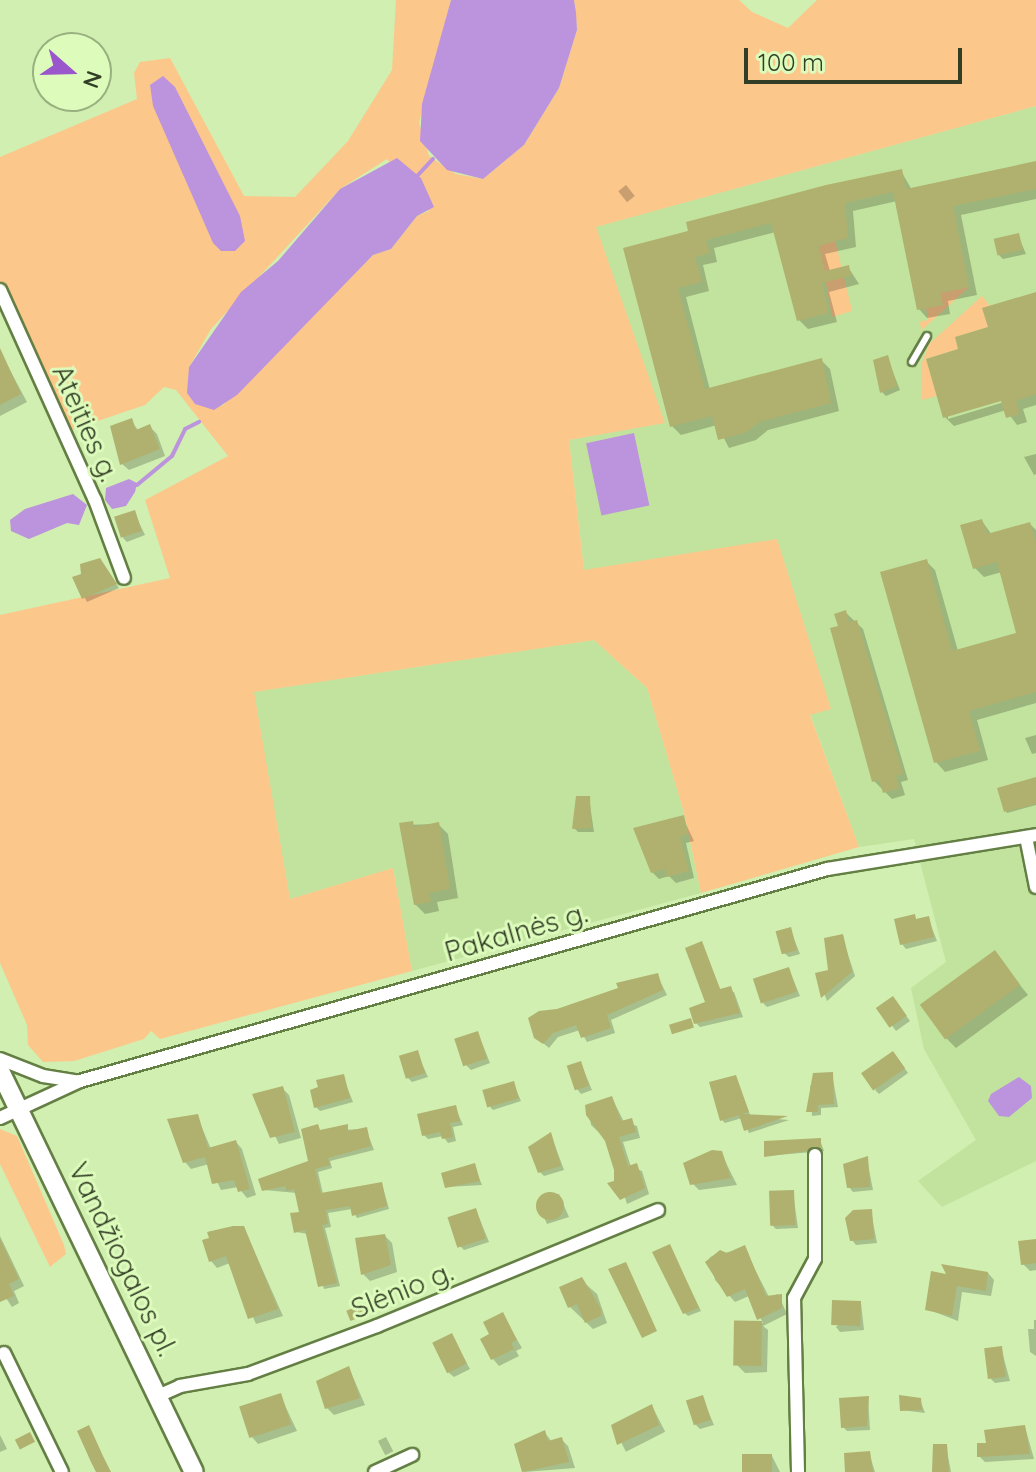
<!DOCTYPE html>
<meta charset="utf-8">
<style>
body{margin:0}
#map{position:relative;width:1036px;height:1472px;overflow:hidden;background:#d0efb0;font-family:Quicksand,sans-serif}
div>[style]{position:absolute}
.built>*{inset:0;background:#c2e39d}
.green>*{inset:0;background:#fcc78b}
.water>*{inset:0;background:#bc94dd;transform-origin:0 0}
.shadow>*{inset:0;background:#0003;transform-origin:0 0}
.stream>*{height:4px;margin:-2px;padding:0 2px;transform-origin:2px;border-radius:2px;background:#bc94dd}
.building>*{inset:0;background:#b0b16e;transform-origin:0 0}
.round{border-radius:50%}
.roads{filter:drop-shadow(2px 0 #647f44) drop-shadow(-2px 0 #647f44) drop-shadow(0 2px #647f44) drop-shadow(0 -2px #647f44)}
.service>*{height:6px;margin:-3px;padding:0 3px;transform-origin:3px;border-radius:3px;background:#fff}
.minor>*{height:12px;margin:-6px;padding:0 6px;transform-origin:6px;border-radius:6px;background:#fff}
.primary>*{height:18px;margin:-9px;padding:0 9px;transform-origin:9px;border-radius:9px;background:#fff}
span{translate:-50% -50%;white-space:nowrap;text-align:center;line-height:1.15;-webkit-text-stroke:6px #ddfcbc;paint-order:stroke}
.street-label{font-size:28px;color:#323e25}
.north{position:absolute;left:32px;top:32px;width:80px;height:80px;box-sizing:border-box;background:#ddfcbc;border:2px solid #99b080;border-radius:50%;rotate:110deg;font-size:22px;font-weight:700;line-height:32px;text-align:center;color:#323e25}
.north::after{content:'';display:block;margin:auto;width:28px;height:36px;background:#9a56cb;clip-path:polygon(50% 0,100% 100%,50% 72%,0 100%)}
.scale{position:absolute;left:744px;top:48px;width:218px;height:36px;box-sizing:border-box;border:4px solid #323e25;border-top:0;padding-left:10px;font-size:24px;line-height:28px;white-space:nowrap;color:#323e25;-webkit-text-stroke:6px #ddfcbc;paint-order:stroke}
</style>
<div id="map">
<div class="built">
<div style="clip-path:polygon(1036px 106px,1036px 1161px,942px 1207px,918px 1181px,976px 1140px,924px 1049px,911px 988px,946px 962px,914px 839px,859px 847px,810px 714px,831px 708px,584px 570px,569px 440px,664px 422px,595px 227px)"></div>
<div style="clip-path:polygon(594px 640px,647px 688px,684px 813px,701px 893px,412px 971px,393px 868px,290px 899px,253px 692px)"></div>
</div>
<div class="green">
<div style="clip-path:polygon(evenodd,396px 0,451px 0,419px 123px,429px 156px,456px 174px,483px 179px,524px 145px,559px 88px,577px 30px,574px 0,739px 0,752px 12px,788px 28px,817px 0,1036px 0,1036px 106px,596px 227px,665px 423px,569px 440px,584px 570px,777px 539px,831px 709px,810px 715px,859px 847px,701px 893px,684px 813px,647px 688px,594px 640px,254px 692px,290px 899px,393px 868px,412px 971px,160px 1039px,151px 1031px,144px 1039px,74px 1061px,43px 1062px,28px 1045px,27px 1025px,0 963px,0 615px,170px 578px,145px 500px,228px 456px,176px 390px,164px 387px,145px 405px,65px 432px,0 290px,0 157px,137px 99px,134px 73px,140px 62px,170px 58px,244px 196px,295px 197px,348px 141px,392px 70px,396px 0,387px 159px,429px 211px,417px 216px,391px 249px,373px 255px,222px 406px,189px 367px,211px 329px,340px 189px,387px 159px)"></div>
<div style="clip-path:polygon(813px 212px,830px 219px,852px 311px,832px 317px)"></div>
<div style="clip-path:polygon(969px 287px,922px 330px,919px 322px,928px 320px,926px 308px,943px 305px,940px 293px)"></div>
<div style="clip-path:polygon(982px 296px,990px 306px,983px 309px,988px 327px,955px 337px,958px 349px,926px 359px,937px 396px,922px 400px,921px 365px,929px 344px)"></div>
<div style="clip-path:polygon(0 1129px,17px 1136px,64px 1245px,66px 1254px,50px 1267px,0 1164px)"></div>
</div>
<div class="water">
<div style="clip-path:polygon(451px 0,574px 0,576px 13px,577px 30px,559px 88px,524px 145px,483px 179px,447px 170px,420px 141px,422px 104px)"></div>
<div style="clip-path:polygon(163px 76px,175px 87px,240px 216px,245px 241px,235px 251px,221px 251px,213px 243px,153px 106px,150px 85px)"></div>
<div style="clip-path:polygon(397px 158px,421px 178px,434px 207px,417px 216px,391px 249px,373px 255px,237px 395px,214px 410px,195px 404px,187px 393px,189px 367px,241px 292px,278px 261px,340px 189px)"></div>
<div style="left:634px;top:433px;width:74px;height:49px;rotate:78deg"></div>
<div style="clip-path:polygon(129px 479px,137px 483px,135px 492px,126px 506px,112px 509px,105px 500px,106px 488px)"></div>
<div style="clip-path:polygon(73px 494px,87px 505px,79px 525px,67px 523px,29px 539px,11px 531px,10px 520px,25px 509px)"></div>
<div style="clip-path:polygon(1019px 1077px,1031px 1086px,1032px 1098px,1009px 1117px,999px 1116px,988px 1101px,991px 1094px)"></div>
</div>
<div class="shadow">
<div style="clip-path:polygon(1036px 163px,1036px 199px,961px 215px,977px 295px,948px 301px,950px 314px,927px 318px,919px 309px,897px 201px,853px 211px,856px 247px,825px 254px,830px 271px,848px 267px,859px 284px,829px 292px,837px 322px,808px 329px,799px 320px,776px 232px,714px 248px,717px 262px,703px 265px,709px 291px,686px 297px,710px 390px,821px 360px,830px 369px,839px 411px,768px 430px,756px 440px,729px 448px,717px 425px,681px 435px,672px 426px,625px 249px,901px 171px,912px 190px)"></div>
<div style="left:626px;top:185px;width:14px;height:10px;rotate:51deg"></div>
<div style="clip-path:polygon(1018px 235px,1026px 254px,1003px 259px,999px 255px)"></div>
<div style="clip-path:polygon(evenodd,1036px 294px,1036px 405px,1023px 409px,1027px 422px,1017px 425px,1006px 410px,954px 426px,945px 417px,961px 350px,1036px 294px,1010px 396px,1011px 400px,948px 419px,948px 414px,1010px 396px)"></div>
<div style="clip-path:polygon(887px 357px,900px 390px,886px 396px,882px 392px)"></div>
<div style="clip-path:polygon(4px 359px,27px 402px,0 416px,0 361px)"></div>
<div style="clip-path:polygon(131px 421px,139px 431px,150px 427px,157px 434px,165px 456px,129px 470px,122px 464px)"></div>
<div style="clip-path:polygon(1036px 454px,1036px 474px,1034px 475px,1024px 457px)"></div>
<div style="clip-path:polygon(134px 512px,145px 535px,127px 542px,123px 538px)"></div>
<div style="clip-path:polygon(982px 521px,992px 535px,1030px 524px,1036px 530px,1036px 703px,977px 720px,988px 760px,945px 772px,936px 762px,926px 561px,935px 570px,958px 651px,1019px 634px,1002px 572px,984px 577px,975px 568px)"></div>
<div style="clip-path:polygon(103px 564px,119px 588px,87px 602px,74px 578px)"></div>
<div style="clip-path:polygon(845px 612px,863px 629px,908px 780px,901px 782px,905px 795px,892px 799px,874px 781px,840px 627px)"></div>
<div style="clip-path:polygon(1036px 735px,1036px 753px,1032px 754px,1025px 738px)"></div>
<div style="clip-path:polygon(1036px 779px,1036px 805px,1007px 813px,1006px 811px)"></div>
<div style="clip-path:polygon(589px 798px,594px 832px,578px 832px,574px 828px)"></div>
<div style="clip-path:polygon(683px 818px,694px 841px,686px 843px,694px 878px,676px 883px,669px 876px,659px 879px,652px 872px)"></div>
<div style="clip-path:polygon(438px 824px,448px 834px,458px 898px,437px 902px,439px 911px,425px 914px,415px 904px,402px 825px)"></div>
<div style="clip-path:polygon(928px 918px,937px 941px,906px 949px,902px 944px)"></div>
<div style="clip-path:polygon(790px 929px,800px 954px,789px 957px,784px 953px)"></div>
<div style="clip-path:polygon(842px 936px,855px 976px,827px 1001px,817px 974px,830px 971px)"></div>
<div style="clip-path:polygon(701px 943px,721px 991px,734px 992px,743px 1017px,700px 1027px,696px 1023px,708px 1003px)"></div>
<div style="clip-path:polygon(994px 953px,1028px 995px,956px 1048px,946px 1038px)"></div>
<div style="clip-path:polygon(789px 969px,800px 996px,767px 1007px,763px 1003px)"></div>
<div style="clip-path:polygon(657px 975px,667px 995px,611px 1020px,615px 1033px,587px 1042px,580px 1030px,558px 1037px,549px 1048px,536px 1037px)"></div>
<div style="clip-path:polygon(897px 1003px,910px 1021px,896px 1031px,879px 1008px)"></div>
<div style="clip-path:polygon(478px 1033px,490px 1063px,471px 1070px,466px 1065px)"></div>
<div style="clip-path:polygon(417px 1053px,428px 1077px,412px 1082px,408px 1078px)"></div>
<div style="clip-path:polygon(897px 1057px,908px 1073px,879px 1094px,875px 1090px)"></div>
<div style="clip-path:polygon(581px 1064px,592px 1090px,581px 1094px,577px 1089px)"></div>
<div style="clip-path:polygon(832px 1074px,838px 1107px,821px 1108px,821px 1115px,812px 1116px,810px 1086px)"></div>
<div style="clip-path:polygon(343px 1077px,353px 1102px,320px 1111px,316px 1107px)"></div>
<div style="clip-path:polygon(735px 1077px,751px 1117px,789px 1120px,749px 1133px,742px 1118px,725px 1123px,722px 1120px)"></div>
<div style="clip-path:polygon(513px 1083px,521px 1101px,493px 1110px,490px 1107px)"></div>
<div style="clip-path:polygon(282px 1088px,289px 1095px,301px 1138px,279px 1144px,255px 1095px)"></div>
<div style="clip-path:polygon(612px 1098px,624px 1122px,637px 1126px,640px 1138px,623px 1142px,631px 1167px,642px 1171px,649px 1194px,627px 1204px,607px 1140px,591px 1125px,588px 1106px)"></div>
<div style="clip-path:polygon(455px 1107px,463px 1125px,453px 1127px,456px 1141px,448px 1143px,443px 1136px,428px 1139px,424px 1135px)"></div>
<div style="clip-path:polygon(197px 1116px,211px 1149px,236px 1142px,242px 1149px,256px 1195px,247px 1198px,238px 1187px,221px 1190px,209px 1164px,191px 1169px,185px 1162px)"></div>
<div style="clip-path:polygon(366px 1129px,374px 1150px,330px 1161px,332px 1168px,318px 1172px,323px 1194px,382px 1184px,389px 1209px,357px 1218px,352px 1209px,328px 1213px,331px 1227px,325px 1228px,340px 1286px,324px 1289px,308px 1234px,296px 1232px,301px 1213px,297px 1193px,264px 1190px,310px 1163px,304px 1131px)"></div>
<div style="clip-path:polygon(551px 1135px,564px 1170px,544px 1176px,540px 1172px)"></div>
<div style="clip-path:polygon(820px 1140px,824px 1151px,766px 1156px)"></div>
<div style="clip-path:polygon(721px 1153px,737px 1185px,699px 1190px,692px 1183px)"></div>
<div style="clip-path:polygon(867px 1159px,873px 1190px,853px 1192px,849px 1187px)"></div>
<div style="clip-path:polygon(474px 1166px,482px 1185px,447px 1187px)"></div>
<div style="clip-path:polygon(793px 1192px,798px 1228px,776px 1229px,771px 1224px)"></div>
<div style="clip-path:polygon(559px 1194px,569px 1217px,547px 1224px,537px 1201px)"></div>
<div style="clip-path:polygon(476px 1210px,489px 1242px,464px 1250px,460px 1246px)"></div>
<div style="clip-path:polygon(871px 1211px,877px 1243px,856px 1245px,852px 1240px)"></div>
<div style="clip-path:polygon(244px 1228px,283px 1316px,256px 1324px,230px 1263px,217px 1268px,211px 1261px)"></div>
<div style="clip-path:polygon(0 1236px,24px 1286px,14px 1291px,19px 1303px,12px 1307px,0 1289px)"></div>
<div style="clip-path:polygon(385px 1236px,392px 1243px,397px 1272px,370px 1281px,363px 1274px,358px 1239px)"></div>
<div style="clip-path:polygon(1036px 1241px,1036px 1270px,1030px 1271px,1023px 1264px)"></div>
<div style="clip-path:polygon(670px 1247px,701px 1311px,688px 1316px,685px 1313px)"></div>
<div style="clip-path:polygon(744px 1248px,769px 1297px,778px 1294px,787px 1314px,763px 1326px,768px 1330px,767px 1372px,745px 1373px,738px 1366px,736px 1324px,763px 1323px,749px 1296px,735px 1302px,715px 1280px,710px 1257px)"></div>
<div style="clip-path:polygon(988px 1273px,994px 1280px,991px 1296px,962px 1292px,958px 1321px,927px 1309px,949px 1277px)"></div>
<div style="clip-path:polygon(581px 1280px,597px 1294px,607px 1323px,593px 1329px,570px 1307px)"></div>
<div style="clip-path:polygon(861px 1303px,864px 1330px,840px 1332px,836px 1327px)"></div>
<div style="clip-path:polygon(502px 1314px,522px 1348px,516px 1351px,519px 1356px,499px 1366px,493px 1359px,492px 1335px)"></div>
<div style="clip-path:polygon(1034px 1320px,1036px 1320px,1036px 1356px,1030px 1352px,1028px 1329px,1034px 1329px)"></div>
<div style="clip-path:polygon(451px 1336px,470px 1369px,454px 1377px,449px 1373px)"></div>
<div style="clip-path:polygon(1001px 1348px,1010px 1381px,995px 1383px,991px 1379px)"></div>
<div style="clip-path:polygon(349px 1368px,365px 1405px,334px 1415px,327px 1408px)"></div>
<div style="clip-path:polygon(280px 1395px,297px 1431px,258px 1444px,252px 1437px)"></div>
<div style="clip-path:polygon(702px 1397px,714px 1425px,700px 1429px,696px 1425px)"></div>
<div style="clip-path:polygon(868px 1398px,870px 1430px,847px 1431px,843px 1427px)"></div>
<div style="clip-path:polygon(920px 1400px,925px 1413px,902px 1410px)"></div>
<div style="left:652px;top:1406px;width:29px;height:44px;rotate:63deg"></div>
<div style="clip-path:polygon(1025px 1427px,1034px 1459px,985px 1462px,979px 1456px,988px 1445px)"></div>
<div style="clip-path:polygon(545px 1433px,552px 1442px,561px 1439px,568px 1446px,575px 1468px,524px 1472px,516px 1446px)"></div>
<div style="clip-path:polygon(0 1435px,7px 1449px,0 1452px)"></div>
<div style="left:386px;top:1437px;width:16px;height:9px;rotate:63deg"></div>
<div style="clip-path:polygon(946px 1446px,951px 1472px,935px 1472px)"></div>
<div style="clip-path:polygon(869px 1453px,875px 1472px,847px 1472px)"></div>
<div style="clip-path:polygon(772px 1456px,780px 1472px,744px 1472px)"></div>
</div>
<div class="stream">
<div style="left:418px;top:175px;width:22px;rotate:-47deg"></div>
<div style="left:137px;top:485px;width:45px;rotate:-39.6deg"></div>
<div style="left:172px;top:456px;width:30px;rotate:-64deg"></div>
<div style="left:185px;top:429px;width:16px;rotate:-27deg"></div>
</div>
<div class="building">
<div style="clip-path:polygon(1036px 161px,1036px 189px,953px 206px,969px 287px,940px 293px,943px 305px,917px 310px,893px 192px,845px 203px,848px 238px,818px 246px,825px 271px,849px 265px,851px 276px,822px 283px,829px 313px,797px 321px,771px 223px,706px 240px,710px 253px,695px 257px,702px 282px,678px 288px,705px 389px,822px 358px,831px 403px,759px 422px,747px 432px,718px 440px,712px 416px,670px 427px,623px 248px,688px 231px,686px 222px,826px 185px,902px 169px,906px 189px)"></div>
<div style="left:1019px;top:233px;width:17px;height:26px;rotate:77deg"></div>
<div style="clip-path:polygon(1036px 292px,1036px 394px,1016px 401px,1020px 414px,1006px 418px,1001px 401px,943px 418px,926px 359px,958px 349px,955px 337px,988px 327px,982px 308px)"></div>
<div style="clip-path:polygon(0 348px,21px 394px,0 405px)"></div>
<div style="clip-path:polygon(888px 355px,897px 386px,880px 393px,873px 360px)"></div>
<div style="clip-path:polygon(132px 418px,136px 430px,150px 424px,160px 449px,120px 465px,110px 426px)"></div>
<div style="left:135px;top:510px;width:22px;height:22px;rotate:72deg"></div>
<div style="clip-path:polygon(982px 519px,987px 534px,1030px 522px,1036px 542px,1036px 692px,969px 711px,980px 751px,934px 763px,880px 572px,927px 559px,952px 651px,1016px 633px,997px 562px,973px 569px,960px 525px)"></div>
<div style="clip-path:polygon(100px 558px,117px 584px,82px 599px,72px 577px,81px 574px,80px 564px)"></div>
<div style="clip-path:polygon(846px 610px,849px 622px,857px 620px,903px 774px,896px 776px,899px 788px,883px 793px,879px 780px,872px 782px,830px 628px,838px 626px,834px 614px)"></div>
<div style="clip-path:polygon(1036px 777px,1036px 804px,1004px 812px,997px 788px)"></div>
<div style="clip-path:polygon(576px 796px,590px 796px,591px 828px,572px 829px)"></div>
<div style="clip-path:polygon(684px 815px,688px 834px,680px 837px,689px 871px,667px 877px,665px 869px,651px 873px,633px 828px)"></div>
<div style="clip-path:polygon(413px 821px,414px 827px,439px 822px,450px 889px,429px 893px,431px 902px,414px 905px,399px 823px)"></div>
<div style="clip-path:polygon(915px 914px,916px 919px,929px 916px,934px 937px,900px 945px,894px 919px)"></div>
<div style="left:791px;top:927px;width:24px;height:16px;rotate:75deg"></div>
<div style="clip-path:polygon(843px 934px,852px 972px,821px 998px,815px 973px,828px 970px,824px 938px)"></div>
<div style="clip-path:polygon(702px 941px,720px 989px,731px 986px,740px 1013px,694px 1024px,689px 1008px,705px 1002px,685px 948px)"></div>
<div style="left:995px;top:950px;width:43px;height:93px;rotate:54deg"></div>
<div style="left:789px;top:967px;width:26px;height:38px;rotate:72deg"></div>
<div style="clip-path:polygon(658px 973px,663px 990px,607px 1015px,611px 1028px,581px 1038px,576px 1025px,553px 1033px,543px 1044px,534px 1038px,528px 1018px,539px 1011px,557px 1009px,618px 988px,616px 983px)"></div>
<div style="left:893px;top:996px;width:24px;height:21px;rotate:55deg"></div>
<div style="left:691px;top:1018px;width:10px;height:23px;rotate:73deg"></div>
<div style="left:478px;top:1031px;width:29px;height:25px;rotate:72deg"></div>
<div style="left:418px;top:1050px;width:24px;height:20px;rotate:73deg"></div>
<div style="left:893px;top:1051px;width:21px;height:39px;rotate:55deg"></div>
<div style="left:581px;top:1061px;width:26px;height:15px;rotate:72deg"></div>
<div style="clip-path:polygon(833px 1072px,834px 1104px,818px 1105px,818px 1112px,806px 1112px,813px 1073px)"></div>
<div style="clip-path:polygon(344px 1074px,350px 1098px,314px 1108px,310px 1090px,318px 1087px,316px 1080px)"></div>
<div style="clip-path:polygon(736px 1075px,749px 1112px,741px 1114px,788px 1116px,744px 1131px,739px 1115px,720px 1121px,709px 1082px)"></div>
<div style="left:514px;top:1081px;width:18px;height:33px;rotate:74deg"></div>
<div style="clip-path:polygon(283px 1086px,295px 1132px,270px 1138px,252px 1094px)"></div>
<div style="clip-path:polygon(612px 1096px,621px 1121px,632px 1118px,636px 1132px,619px 1137px,628px 1166px,637px 1163px,645px 1188px,620px 1200px,607px 1183px,614px 1181px,614px 1170px,605px 1141px,586px 1115px,585px 1105px)"></div>
<div style="clip-path:polygon(456px 1105px,460px 1121px,450px 1123px,453px 1137px,442px 1139px,440px 1132px,422px 1136px,417px 1114px)"></div>
<div style="clip-path:polygon(198px 1114px,208px 1148px,236px 1140px,250px 1189px,238px 1192px,234px 1180px,212px 1184px,205px 1157px,183px 1163px,167px 1119px)"></div>
<div style="clip-path:polygon(318px 1124px,320px 1130px,348px 1124px,348px 1131px,367px 1127px,371px 1146px,328px 1158px,330px 1165px,315px 1169px,321px 1193px,382px 1182px,387px 1206px,352px 1216px,350px 1206px,326px 1210px,328px 1224px,322px 1225px,337px 1283px,318px 1287px,305px 1230px,294px 1233px,290px 1213px,299px 1212px,294px 1189px,287px 1191px,285px 1186px,262px 1191px,258px 1179px,308px 1161px,301px 1129px)"></div>
<div style="clip-path:polygon(551px 1132px,561px 1166px,538px 1173px,528px 1147px)"></div>
<div style="clip-path:polygon(821px 1138px,821px 1149px,764px 1157px,764px 1141px)"></div>
<div style="clip-path:polygon(712px 1150px,722px 1151px,731px 1178px,690px 1185px,683px 1163px)"></div>
<div style="clip-path:polygon(868px 1156px,870px 1187px,847px 1188px,843px 1164px)"></div>
<div style="clip-path:polygon(475px 1163px,480px 1181px,445px 1188px,441px 1173px)"></div>
<div style="left:794px;top:1190px;width:35px;height:25px;rotate:88deg"></div>
<div class="round" style="left:536px;top:1192px;width:28px;height:28px"></div>
<div style="left:476px;top:1208px;width:32px;height:30px;rotate:72deg"></div>
<div style="clip-path:polygon(872px 1209px,874px 1239px,850px 1241px,845px 1218px,853px 1210px)"></div>
<div style="clip-path:polygon(233px 1226px,244px 1226px,278px 1309px,248px 1319px,226px 1256px,209px 1262px,202px 1240px,209px 1238px,207px 1232px)"></div>
<div style="clip-path:polygon(385px 1234px,391px 1265px,361px 1275px,355px 1238px)"></div>
<div style="clip-path:polygon(0 1239px,19px 1279px,9px 1284px,14px 1296px,0 1302px)"></div>
<div style="clip-path:polygon(1036px 1239px,1036px 1263px,1021px 1265px,1018px 1241px)"></div>
<div style="clip-path:polygon(670px 1244px,699px 1308px,683px 1314px,652px 1252px)"></div>
<div style="clip-path:polygon(745px 1245px,766px 1296px,782px 1294px,782px 1308px,757px 1320px,745px 1289px,727px 1297px,705px 1262px,720px 1250px,727px 1253px)"></div>
<div style="clip-path:polygon(626px 1262px,657px 1331px,642px 1338px,608px 1269px)"></div>
<div style="clip-path:polygon(941px 1264px,988px 1272px,986px 1291px,957px 1286px,952px 1316px,925px 1310px,931px 1271px,946px 1274px)"></div>
<div style="clip-path:polygon(582px 1277px,601px 1309px,601px 1316px,585px 1323px,577px 1304px,568px 1308px,559px 1287px)"></div>
<div style="left:861px;top:1301px;width:25px;height:29px;rotate:92deg"></div>
<div style="left:363px;top:1304px;width:11px;height:18px;rotate:68deg"></div>
<div style="clip-path:polygon(503px 1312px,517px 1340px,511px 1343px,514px 1349px,491px 1360px,480px 1339px,489px 1334px,483px 1322px)"></div>
<div style="left:762px;top:1321px;width:45px;height:28px;rotate:91deg"></div>
<div style="left:452px;top:1333px;width:34px;height:22px;rotate:64deg"></div>
<div style="left:1002px;top:1346px;width:31px;height:18px;rotate:83deg"></div>
<div style="clip-path:polygon(349px 1366px,360px 1398px,325px 1409px,316px 1381px)"></div>
<div style="left:281px;top:1393px;width:33px;height:44px;rotate:72deg"></div>
<div style="left:703px;top:1395px;width:26px;height:18px;rotate:72deg"></div>
<div style="clip-path:polygon(899px 1395px,921px 1398px,922px 1410px,900px 1411px)"></div>
<div style="clip-path:polygon(869px 1396px,867px 1426px,841px 1428px,839px 1398px)"></div>
<div style="clip-path:polygon(652px 1404px,659px 1425px,617px 1445px,611px 1425px)"></div>
<div style="clip-path:polygon(89px 1425px,103px 1456px,111px 1472px,96px 1472px,91px 1462px,77px 1431px)"></div>
<div style="clip-path:polygon(1025px 1425px,1030px 1454px,977px 1457px,977px 1443px,986px 1443px,984px 1430px)"></div>
<div style="clip-path:polygon(545px 1430px,548px 1441px,562px 1437px,569px 1462px,522px 1472px,514px 1444px)"></div>
<div style="left:30px;top:1432px;width:11px;height:17px;rotate:63deg"></div>
<div style="clip-path:polygon(933px 1444px,947px 1444px,949px 1472px,932px 1472px)"></div>
<div style="clip-path:polygon(870px 1451px,873px 1472px,845px 1472px,844px 1453px)"></div>
<div style="left:742px;top:1454px;width:30px;height:18px"></div>
</div>
<div class="roads">
<div class="service">
<div style="left:912px;top:362px;width:30px;rotate:-60deg"></div>
</div>
<div class="minor">
<div style="left:0;top:290px;width:230px;rotate:65.7deg"></div>
<div style="left:95px;top:500px;width:83px;rotate:69.6deg"></div>
<div style="left:1026px;top:837px;width:51px;rotate:78.7deg"></div>
<div style="left:0;top:1059px;width:46px;rotate:21.6deg"></div>
<div style="left:43px;top:1076px;width:33px;rotate:9deg"></div>
<div style="left:0;top:1118px;width:88px;rotate:-24.8deg"></div>
<div style="left:80px;top:1081px;width:777px;rotate:-15.84deg"></div>
<div style="left:827px;top:869px;width:212px;rotate:-9.2deg"></div>
<div style="left:4px;top:1353px;width:132px;rotate:64deg"></div>
<div style="left:158px;top:1396px;width:24px;rotate:-24deg"></div>
<div style="left:180px;top:1386px;width:69px;rotate:-10deg"></div>
<div style="left:248px;top:1374px;width:138px;rotate:-20.4deg"></div>
<div style="left:377px;top:1326px;width:304px;rotate:-22.4deg"></div>
<div style="left:375px;top:1472px;width:41px;rotate:-24.7deg"></div>
<div style="left:798px;top:1472px;width:174px;rotate:-91.3deg"></div>
<div style="left:794px;top:1298px;width:44px;rotate:-61.7deg"></div>
<div style="left:815px;top:1259px;width:104px;rotate:-90deg"></div>
</div>
<div class="primary">
<div style="left:0;top:1071px;width:445px;rotate:64.2deg"></div>
</div>
</div>
<div class="street-label">
<span style="left:86px;top:423px;rotate:66deg">Ateities g.</span>
<span style="left:516px;top:932px;rotate:-16deg">Pakalnės g.</span>
<span style="left:123px;top:1259px;rotate:64deg">Vandžiogalos pl.</span>
<span style="left:402px;top:1290px;rotate:-22deg">Slėnio g.</span>
</div>
<div class="north">N</div>
<div class="scale">100 m</div>
</div>
